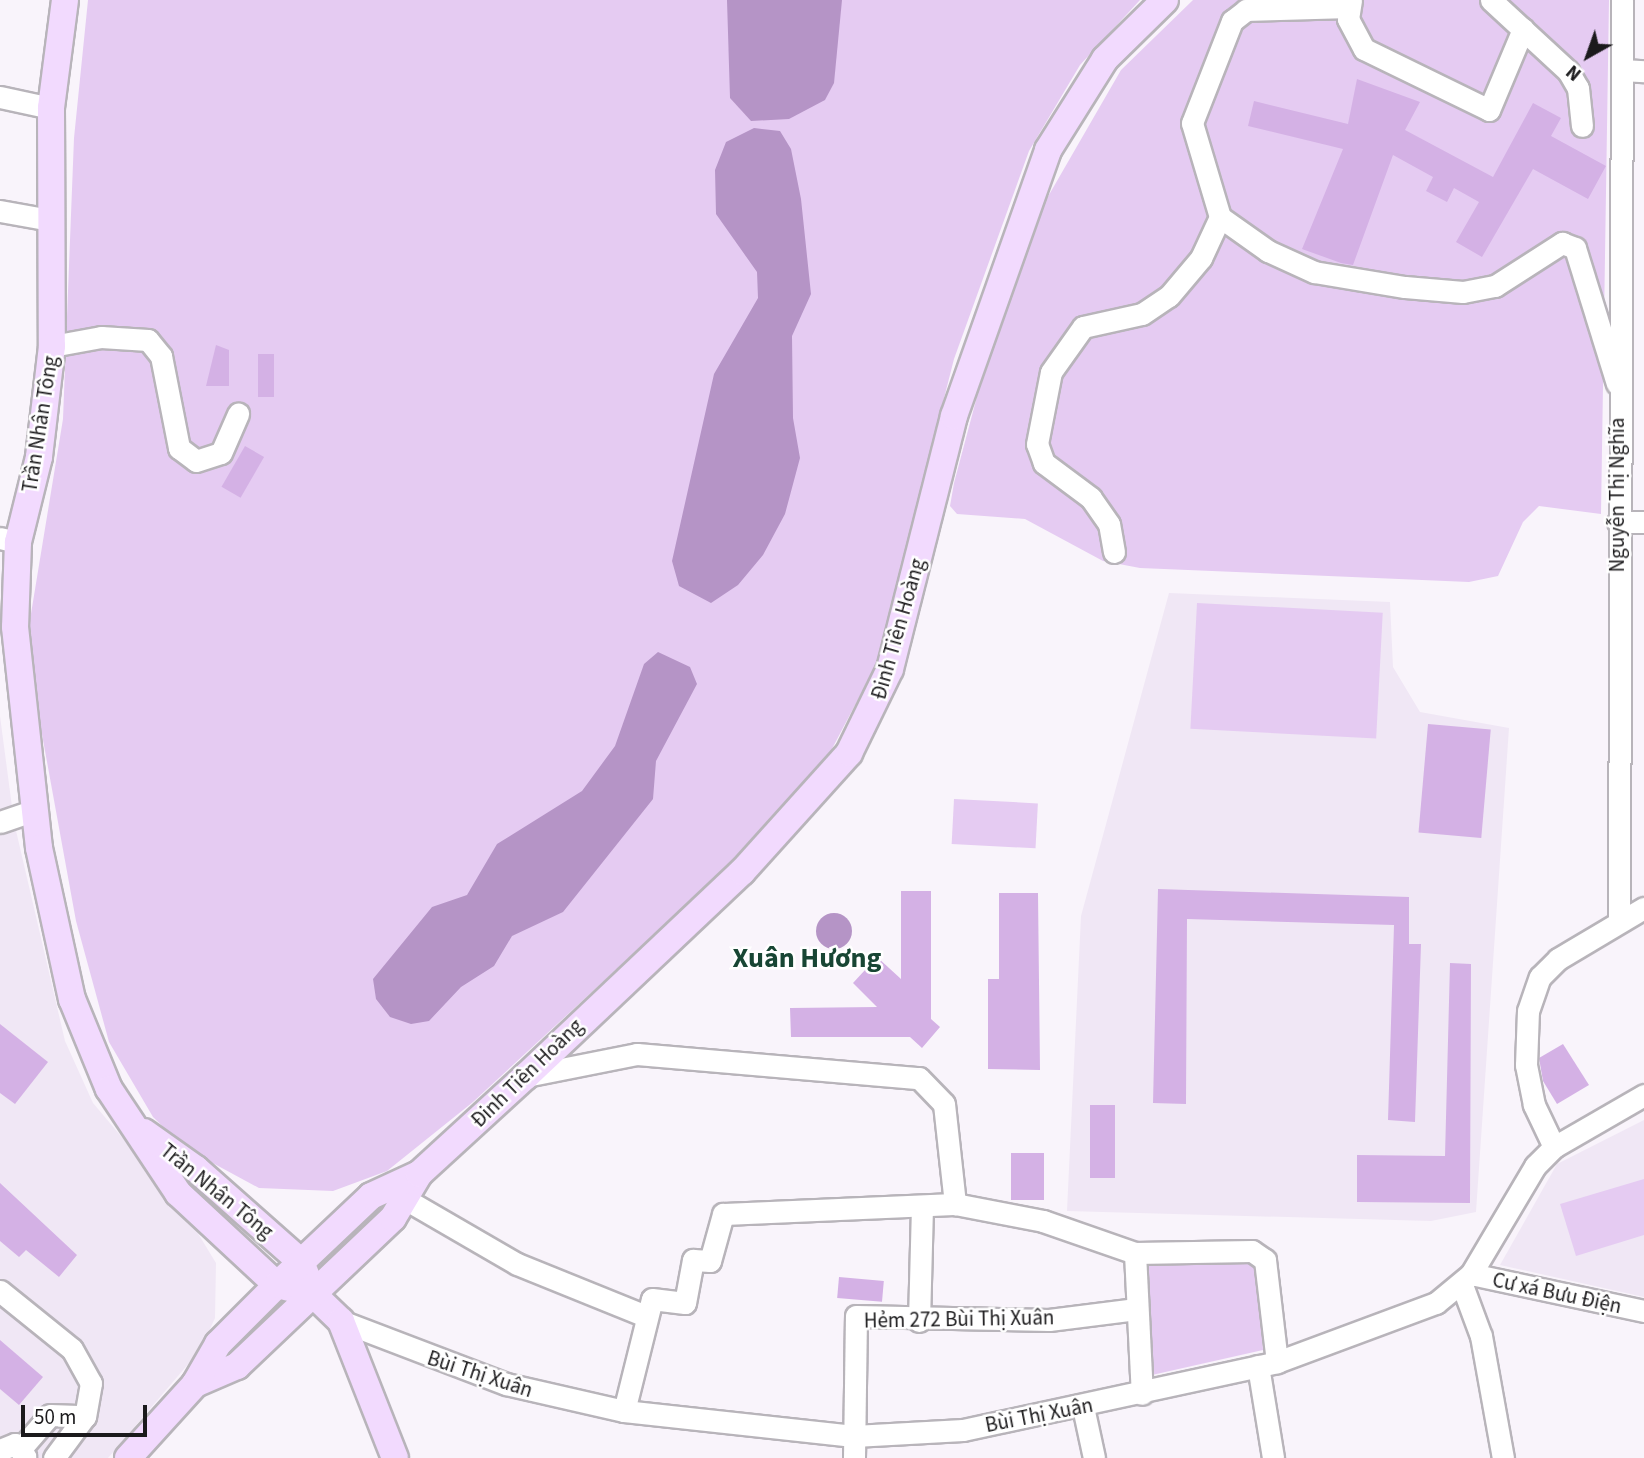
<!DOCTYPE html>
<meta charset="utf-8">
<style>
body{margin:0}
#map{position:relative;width:1644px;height:1458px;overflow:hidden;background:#f9f4fb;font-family:"Source Sans 3",sans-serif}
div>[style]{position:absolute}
.built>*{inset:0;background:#f0e7f5}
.green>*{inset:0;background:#e5cbf2;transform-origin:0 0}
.water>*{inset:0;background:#b594c6}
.round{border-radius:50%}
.building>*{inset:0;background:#d4b1e5;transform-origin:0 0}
.roads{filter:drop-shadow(2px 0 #b8b4ba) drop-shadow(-2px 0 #b8b4ba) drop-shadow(0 2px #b8b4ba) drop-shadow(0 -2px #b8b4ba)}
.minor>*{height:21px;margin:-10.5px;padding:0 10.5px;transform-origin:10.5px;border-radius:10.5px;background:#fff}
.major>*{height:26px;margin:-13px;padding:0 13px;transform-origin:13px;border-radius:13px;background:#f2dafe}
span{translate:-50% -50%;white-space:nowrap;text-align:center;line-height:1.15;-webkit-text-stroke:5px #fff;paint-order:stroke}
.street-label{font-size:21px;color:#1b1a1c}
.district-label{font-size:28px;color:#184634;font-weight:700}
.north{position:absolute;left:1553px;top:21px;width:70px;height:70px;-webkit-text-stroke:5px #fff;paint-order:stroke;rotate:220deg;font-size:19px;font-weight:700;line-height:28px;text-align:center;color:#1b1a1c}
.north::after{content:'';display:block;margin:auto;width:24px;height:32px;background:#1b1a1c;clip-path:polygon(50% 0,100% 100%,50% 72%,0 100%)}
.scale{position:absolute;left:21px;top:1405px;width:126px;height:32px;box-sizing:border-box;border:4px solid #1b1a1c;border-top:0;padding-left:9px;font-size:21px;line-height:24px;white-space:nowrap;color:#1b1a1c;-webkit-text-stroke:5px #fff;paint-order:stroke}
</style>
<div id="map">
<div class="built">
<div style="clip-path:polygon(1169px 593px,1390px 602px,1393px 667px,1420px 712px,1509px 728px,1476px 1212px,1431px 1221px,1067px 1211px,1081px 916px)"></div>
<div style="clip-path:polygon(0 716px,14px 822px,65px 1041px,93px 1103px,185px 1212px,216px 1263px,215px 1318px,201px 1349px,108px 1458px,0 1458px)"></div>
<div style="clip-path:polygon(1644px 1120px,1644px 1297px,1500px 1265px,1557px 1164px)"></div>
</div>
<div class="green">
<div style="clip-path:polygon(88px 0,1140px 0,1080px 65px,1029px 151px,954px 359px,876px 665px,824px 764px,729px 865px,473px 1102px,387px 1171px,333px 1191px,259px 1188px,185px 1148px,153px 1117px,109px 1042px,76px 921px,33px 685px,29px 626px,63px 419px,74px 138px)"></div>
<div style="clip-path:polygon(1193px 0,1609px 0,1601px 514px,1539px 506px,1523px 522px,1498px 576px,1469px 582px,1140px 568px,1103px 561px,1025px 519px,957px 514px,950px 506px,954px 483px,983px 374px,1046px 200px,1121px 70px)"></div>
<div style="left:1197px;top:603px;width:186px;height:126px;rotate:3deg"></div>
<div style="left:954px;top:799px;width:84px;height:45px;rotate:3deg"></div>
<div style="clip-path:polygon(1644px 1179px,1644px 1235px,1576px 1256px,1560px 1204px)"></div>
<div style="clip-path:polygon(1257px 1262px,1263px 1350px,1152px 1375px,1146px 1266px)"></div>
</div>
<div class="water">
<div style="clip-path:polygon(727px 0,842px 0,834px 83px,825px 100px,789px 119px,751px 121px,730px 98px)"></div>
<div style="clip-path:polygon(754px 128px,780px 131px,791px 149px,801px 199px,811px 294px,792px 336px,793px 418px,800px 458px,785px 514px,763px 555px,738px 585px,711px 603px,679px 586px,672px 561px,714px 374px,758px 298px,757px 272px,716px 214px,715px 170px,726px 142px)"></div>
<div style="clip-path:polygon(658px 652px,690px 667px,697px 684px,656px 761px,653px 799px,563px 912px,512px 936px,494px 966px,461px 987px,429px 1021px,411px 1024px,390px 1017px,376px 999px,373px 979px,432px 907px,467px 895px,497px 844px,582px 791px,615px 746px,644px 664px)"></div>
<div class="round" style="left:816px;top:913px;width:36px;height:36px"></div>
</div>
<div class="building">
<div style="clip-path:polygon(1357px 79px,1420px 102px,1405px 130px,1493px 177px,1533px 103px,1561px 118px,1551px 136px,1606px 166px,1588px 199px,1533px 169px,1482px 257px,1456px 242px,1479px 202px,1454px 188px,1447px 202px,1426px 191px,1433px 177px,1393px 155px,1353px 265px,1341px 263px,1302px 249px,1343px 149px,1248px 126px,1254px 101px,1348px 124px)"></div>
<div style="clip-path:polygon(216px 345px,229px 350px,229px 386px,206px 386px)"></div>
<div style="left:258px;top:354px;width:16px;height:43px"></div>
<div style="left:245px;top:446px;width:22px;height:47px;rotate:30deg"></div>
<div style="left:1428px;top:724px;width:63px;height:109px;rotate:5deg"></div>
<div style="clip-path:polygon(1158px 889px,1409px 897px,1409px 944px,1421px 944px,1415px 1122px,1388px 1120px,1394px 925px,1187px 919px,1186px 1104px,1153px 1103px)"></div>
<div style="clip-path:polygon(901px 891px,931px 891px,931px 1019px,940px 1027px,922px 1048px,910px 1037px,791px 1037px,790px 1008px,877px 1007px,853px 983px,877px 957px,901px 979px)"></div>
<div style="clip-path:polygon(999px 893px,1038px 893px,1040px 1070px,988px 1069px,988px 979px,999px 979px)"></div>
<div style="clip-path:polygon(1450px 963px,1471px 964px,1470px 1203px,1357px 1202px,1357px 1155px,1445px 1156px)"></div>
<div style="clip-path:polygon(0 1024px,48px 1062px,15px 1104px,0 1093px)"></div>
<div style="clip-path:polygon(1563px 1044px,1589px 1085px,1557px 1104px,1543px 1081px,1539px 1058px)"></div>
<div style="left:1090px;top:1105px;width:25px;height:73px"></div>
<div style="left:1011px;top:1153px;width:33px;height:47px"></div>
<div style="clip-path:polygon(0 1183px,77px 1255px,59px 1277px,26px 1250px,19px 1257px,0 1241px)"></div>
<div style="left:839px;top:1277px;width:45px;height:21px;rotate:5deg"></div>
<div style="clip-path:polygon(0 1340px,43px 1377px,19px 1405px,0 1389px)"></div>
</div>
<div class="roads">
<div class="minor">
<div style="left:1351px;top:0;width:19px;rotate:99deg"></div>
<div style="left:1348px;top:19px;width:34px;rotate:62deg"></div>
<div style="left:1364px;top:49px;width:139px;rotate:26deg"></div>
<div style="left:1489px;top:110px;width:88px;rotate:-67.2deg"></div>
<div style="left:1491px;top:0;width:105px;rotate:42.7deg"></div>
<div style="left:1568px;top:71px;width:20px;rotate:60deg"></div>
<div style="left:1578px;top:88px;width:38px;rotate:84deg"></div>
<div style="left:1622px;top:70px;width:22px;rotate:3deg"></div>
<div style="left:0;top:97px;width:52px;rotate:12.2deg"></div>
<div style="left:0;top:211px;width:51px;rotate:10.2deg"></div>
<div style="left:1220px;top:217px;width:98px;rotate:-106.6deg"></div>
<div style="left:1192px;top:123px;width:110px;rotate:-68.6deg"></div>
<div style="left:1232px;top:21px;width:18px;rotate:-38deg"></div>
<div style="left:1246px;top:10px;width:102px;rotate:-1.7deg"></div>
<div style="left:52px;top:346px;width:50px;rotate:-10.4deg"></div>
<div style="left:101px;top:337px;width:47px;rotate:3.7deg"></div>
<div style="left:148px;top:340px;width:21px;rotate:51deg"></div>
<div style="left:161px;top:356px;width:94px;rotate:78.9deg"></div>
<div style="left:179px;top:448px;width:21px;rotate:37deg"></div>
<div style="left:196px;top:461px;width:26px;rotate:-18deg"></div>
<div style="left:221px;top:453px;width:43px;rotate:-66.4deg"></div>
<div style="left:1618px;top:522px;width:26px"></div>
<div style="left:0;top:538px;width:18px;rotate:13deg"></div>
<div style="left:1114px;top:552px;width:28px;rotate:-100deg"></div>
<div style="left:1109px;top:524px;width:32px;rotate:-125deg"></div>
<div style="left:1091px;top:498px;width:59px;rotate:-143.3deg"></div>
<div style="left:1044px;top:463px;width:20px;rotate:-110deg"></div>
<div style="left:1037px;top:444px;width:73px;rotate:-79deg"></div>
<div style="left:1051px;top:372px;width:55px;rotate:-54.6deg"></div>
<div style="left:1083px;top:327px;width:60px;rotate:-12.4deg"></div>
<div style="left:1142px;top:314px;width:32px;rotate:-34deg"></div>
<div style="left:1169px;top:296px;width:50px;rotate:-49.9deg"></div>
<div style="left:1201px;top:258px;width:45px;rotate:-65.1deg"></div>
<div style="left:1220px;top:217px;width:59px;rotate:35.3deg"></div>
<div style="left:1268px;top:251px;width:51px;rotate:24.5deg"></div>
<div style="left:1314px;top:272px;width:92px;rotate:9.4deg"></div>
<div style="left:1405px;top:287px;width:58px;rotate:4.9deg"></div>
<div style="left:1463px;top:292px;width:33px;rotate:-11deg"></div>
<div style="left:1495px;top:286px;width:80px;rotate:-32.7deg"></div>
<div style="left:1562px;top:243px;width:14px;rotate:21deg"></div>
<div style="left:1575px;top:248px;width:142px;rotate:72.8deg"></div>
<div style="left:0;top:822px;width:36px;rotate:-19deg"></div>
<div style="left:1619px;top:920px;width:920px;rotate:-89.81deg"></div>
<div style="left:526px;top:1076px;width:113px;rotate:-11.2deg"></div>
<div style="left:637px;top:1054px;width:283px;rotate:4.9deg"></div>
<div style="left:919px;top:1078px;width:36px;rotate:46deg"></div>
<div style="left:944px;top:1104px;width:101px;rotate:83.7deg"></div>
<div style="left:955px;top:1204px;width:90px;rotate:10.9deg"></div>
<div style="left:1043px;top:1221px;width:97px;rotate:19.2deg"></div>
<div style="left:1135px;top:1253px;width:117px;rotate:-1deg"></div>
<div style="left:1252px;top:1251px;width:16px;rotate:35deg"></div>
<div style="left:1265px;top:1260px;width:103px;rotate:83.3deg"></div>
<div style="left:1554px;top:1147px;width:47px;rotate:-115.5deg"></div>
<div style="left:1534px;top:1105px;width:41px;rotate:-101.3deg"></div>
<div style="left:1526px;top:1065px;width:54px;rotate:-87.9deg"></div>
<div style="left:1528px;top:1011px;width:36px;rotate:-71deg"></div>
<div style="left:1540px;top:977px;width:25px;rotate:-45deg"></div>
<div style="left:1558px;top:959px;width:100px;rotate:-30.7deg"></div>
<div style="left:405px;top:1199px;width:129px;rotate:30.1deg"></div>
<div style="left:517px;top:1264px;width:139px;rotate:22deg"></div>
<div style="left:1135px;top:1253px;width:141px;rotate:87.2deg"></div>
<div style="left:1471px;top:1274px;width:177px;rotate:12.1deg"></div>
<div style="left:1462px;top:1285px;width:54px;rotate:69.6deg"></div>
<div style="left:1481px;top:1336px;width:124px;rotate:79.8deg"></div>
<div style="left:0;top:1291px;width:92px;rotate:38.9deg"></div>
<div style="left:72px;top:1349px;width:39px;rotate:61deg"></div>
<div style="left:91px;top:1383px;width:34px;rotate:100deg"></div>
<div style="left:85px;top:1416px;width:52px;rotate:126.4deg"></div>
<div style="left:341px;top:1321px;width:177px;rotate:20.9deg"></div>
<div style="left:506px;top:1384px;width:121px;rotate:12.9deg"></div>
<div style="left:624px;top:1411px;width:231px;rotate:6.2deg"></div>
<div style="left:854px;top:1436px;width:109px;rotate:-3.2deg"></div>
<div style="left:963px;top:1430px;width:321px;rotate:-12.2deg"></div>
<div style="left:1277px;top:1362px;width:170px;rotate:-20.4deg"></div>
<div style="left:1436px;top:1303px;width:45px;rotate:-39.6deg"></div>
<div style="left:1471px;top:1274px;width:126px;rotate:-59.3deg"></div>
<div style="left:1535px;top:1166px;width:27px;rotate:-45deg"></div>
<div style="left:1554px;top:1147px;width:104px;rotate:-30deg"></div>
<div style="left:919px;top:1321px;width:114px;rotate:-88.5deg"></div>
<div style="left:1258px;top:1366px;width:93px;rotate:80.7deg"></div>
<div style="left:1083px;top:1407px;width:52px;rotate:77.8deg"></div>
<div style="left:624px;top:1411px;width:115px;rotate:-76deg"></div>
<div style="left:652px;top:1299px;width:33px;rotate:7deg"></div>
<div style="left:685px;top:1303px;width:44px;rotate:-79.5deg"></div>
<div style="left:693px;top:1260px;width:17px;rotate:3deg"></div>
<div style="left:710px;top:1261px;width:49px;rotate:-74.5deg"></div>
<div style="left:723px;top:1214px;width:232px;rotate:-2.5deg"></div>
<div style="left:23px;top:1446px;width:41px;rotate:-48.9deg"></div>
<div style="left:50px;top:1415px;width:35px;rotate:2deg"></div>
<div style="left:0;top:1450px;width:16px;rotate:-22deg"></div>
<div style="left:15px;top:1444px;width:16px;rotate:50deg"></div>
<div style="left:854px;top:1458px;width:142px;rotate:-89.2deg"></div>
<div style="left:856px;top:1316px;width:193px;rotate:1.2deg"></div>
<div style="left:1049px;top:1320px;width:88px;rotate:-7.2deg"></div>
</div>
<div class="major">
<div style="left:65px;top:0;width:109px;rotate:97.4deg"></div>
<div style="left:51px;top:108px;width:238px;rotate:89.8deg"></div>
<div style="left:52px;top:346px;width:112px;rotate:96.7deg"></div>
<div style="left:39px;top:457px;width:88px;rotate:103.9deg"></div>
<div style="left:18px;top:542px;width:85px;rotate:92deg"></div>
<div style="left:15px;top:627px;width:222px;rotate:83.8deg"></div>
<div style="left:39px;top:848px;width:155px;rotate:77.7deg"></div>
<div style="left:72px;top:999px;width:97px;rotate:67.7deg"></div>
<div style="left:109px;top:1089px;width:125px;rotate:56.4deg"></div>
<div style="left:178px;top:1193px;width:135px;rotate:42.9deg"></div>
<div style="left:277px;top:1285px;width:37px;rotate:14deg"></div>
<div style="left:313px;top:1294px;width:39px;rotate:44deg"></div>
<div style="left:341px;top:1321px;width:147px;rotate:68.5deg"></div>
<div style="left:144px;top:1132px;width:64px;rotate:35.4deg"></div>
<div style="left:196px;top:1169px;width:140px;rotate:41.5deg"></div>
<div style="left:301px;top:1262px;width:16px;rotate:68deg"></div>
<div style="left:195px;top:1384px;width:46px;rotate:-23.2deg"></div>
<div style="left:237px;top:1366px;width:215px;rotate:-43.5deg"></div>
<div style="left:393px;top:1218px;width:51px;rotate:-59.4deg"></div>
<div style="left:128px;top:1458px;width:100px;rotate:-47.8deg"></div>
<div style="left:195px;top:1384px;width:46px;rotate:-60.1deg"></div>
<div style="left:218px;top:1344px;width:83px;rotate:-45deg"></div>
<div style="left:277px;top:1285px;width:129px;rotate:-43.4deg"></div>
<div style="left:371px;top:1196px;width:53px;rotate:-24.6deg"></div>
<div style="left:419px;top:1174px;width:145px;rotate:-42.5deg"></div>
<div style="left:526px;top:1076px;width:297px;rotate:-43.4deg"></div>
<div style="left:742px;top:872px;width:160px;rotate:-48deg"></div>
<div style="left:849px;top:753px;width:93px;rotate:-64deg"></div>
<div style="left:890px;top:669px;width:261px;rotate:-75.8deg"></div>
<div style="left:954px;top:416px;width:282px;rotate:-70.5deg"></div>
<div style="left:1048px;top:150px;width:107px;rotate:-57.9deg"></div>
<div style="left:1105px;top:59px;width:84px;rotate:-44.5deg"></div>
</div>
</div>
<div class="street-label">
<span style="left:40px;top:424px;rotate:-81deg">Trần Nhân Tông</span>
<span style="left:1617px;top:495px;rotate:-90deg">Nguyễn Thị Nghĩa</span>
<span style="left:898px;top:629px;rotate:-74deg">Đinh Tiên Hoàng</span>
<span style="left:527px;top:1073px;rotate:-44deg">Đinh Tiên Hoàng</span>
<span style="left:217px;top:1191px;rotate:39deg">Trần Nhân Tông</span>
<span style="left:1557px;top:1293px;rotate:12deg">Cư xá Bưu Điện</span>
<span style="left:959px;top:1319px;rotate:-1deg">Hẻm 272 Bùi Thị Xuân</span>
<span style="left:480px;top:1374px;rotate:18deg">Bùi Thị Xuân</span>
<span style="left:1039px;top:1415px;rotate:-11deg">Bùi Thị Xuân</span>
</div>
<div class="district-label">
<span style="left:807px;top:958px">Xuân Hương</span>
</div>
<div class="north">N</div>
<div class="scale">50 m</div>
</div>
